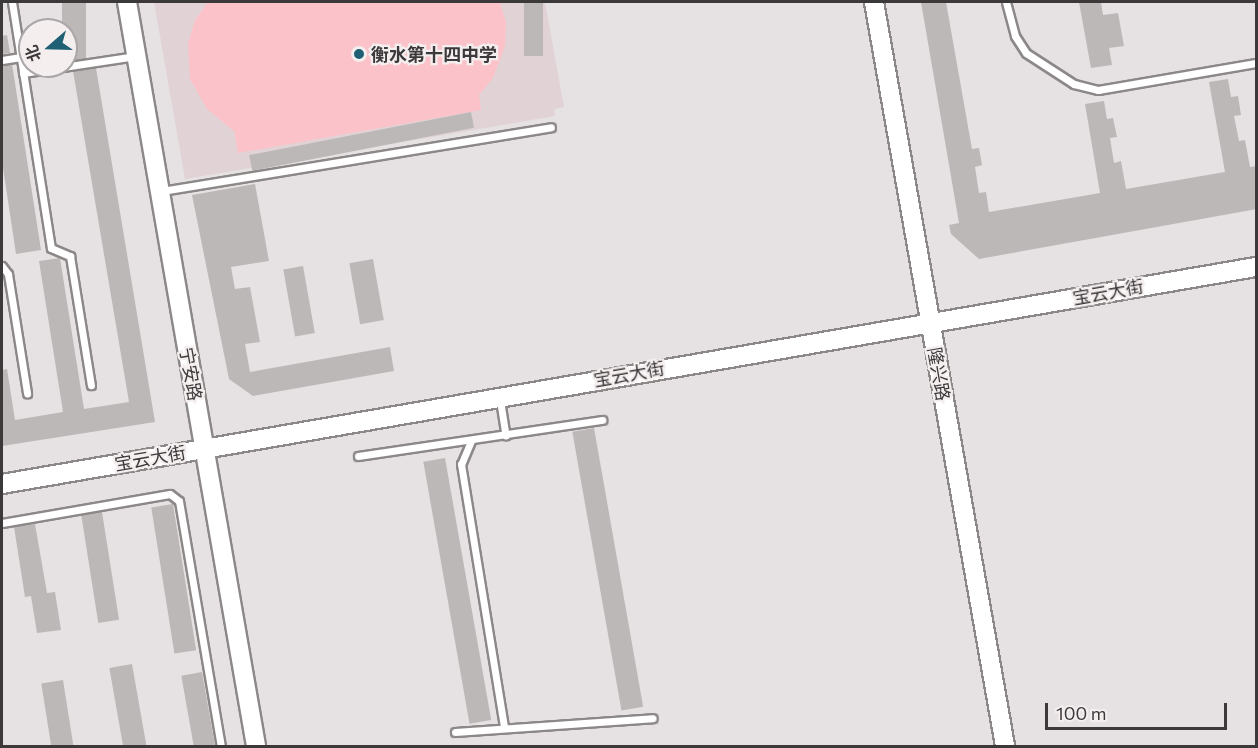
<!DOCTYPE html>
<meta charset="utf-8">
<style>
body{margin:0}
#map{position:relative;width:1258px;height:748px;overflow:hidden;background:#e6e1e2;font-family:Commissioner,"Noto Sans SC",sans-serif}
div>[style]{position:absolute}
.built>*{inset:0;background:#e1d3d5}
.green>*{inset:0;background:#fbc3c9}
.building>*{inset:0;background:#bdb8b8;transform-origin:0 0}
.roads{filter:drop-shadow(2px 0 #8d8888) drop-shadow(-2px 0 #8d8888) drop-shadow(0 2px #8d8888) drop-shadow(0 -2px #8d8888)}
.service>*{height:7px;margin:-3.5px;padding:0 3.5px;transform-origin:3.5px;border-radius:3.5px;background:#fff}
.tertiary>*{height:18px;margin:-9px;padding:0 9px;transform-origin:9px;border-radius:9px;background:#fff}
.dots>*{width:16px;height:16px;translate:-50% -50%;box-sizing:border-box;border:3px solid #f4eeef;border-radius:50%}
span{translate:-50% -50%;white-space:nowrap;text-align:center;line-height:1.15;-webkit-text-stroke:4.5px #f4eeef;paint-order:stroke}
.poi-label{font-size:18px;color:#3c393a;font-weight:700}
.left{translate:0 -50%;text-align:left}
.street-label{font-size:18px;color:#3c393a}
.frame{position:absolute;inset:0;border:3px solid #3c393a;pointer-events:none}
.north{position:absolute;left:18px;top:18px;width:60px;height:60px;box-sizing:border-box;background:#f4eeef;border:2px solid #aaa6a7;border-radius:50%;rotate:250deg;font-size:16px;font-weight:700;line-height:24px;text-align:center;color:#3c393a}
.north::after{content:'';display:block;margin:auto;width:21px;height:27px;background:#1f6075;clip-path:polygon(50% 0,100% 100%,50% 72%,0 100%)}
.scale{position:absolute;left:1045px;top:703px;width:182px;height:27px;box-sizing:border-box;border:3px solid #3c393a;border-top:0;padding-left:8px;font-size:18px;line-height:21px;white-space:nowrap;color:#3c393a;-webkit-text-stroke:4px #f4eeef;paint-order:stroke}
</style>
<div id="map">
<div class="built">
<div style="clip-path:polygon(154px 2px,545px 2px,564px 107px,554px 109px,555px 116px,185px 179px)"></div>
</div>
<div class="green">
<div style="clip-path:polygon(208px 2px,500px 2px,506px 22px,505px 46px,493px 78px,479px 95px,481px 110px,238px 153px,234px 131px,207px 109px,190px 79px,188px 43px,195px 20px)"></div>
</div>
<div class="building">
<div style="left:62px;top:2px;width:24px;height:59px"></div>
<div style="left:524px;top:2px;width:19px;height:54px"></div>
<div style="clip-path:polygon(921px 2px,946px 2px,972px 149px,979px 148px,982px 165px,975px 167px,979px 193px,986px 192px,989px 212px,1100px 193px,1085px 104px,1104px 101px,1107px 119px,1113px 118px,1117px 137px,1110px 138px,1114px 163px,1121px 161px,1126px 189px,1225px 172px,1209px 82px,1228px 79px,1231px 97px,1238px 96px,1241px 115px,1234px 116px,1239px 141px,1245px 140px,1250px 167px,1257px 166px,1257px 209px,979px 259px,951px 234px,949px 225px,959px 223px)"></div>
<div style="clip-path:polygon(1079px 2px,1101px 2px,1103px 15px,1118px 13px,1124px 46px,1109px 48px,1112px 65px,1091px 68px)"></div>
<div style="clip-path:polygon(7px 35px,10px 53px,2px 54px,2px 36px)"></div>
<div style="clip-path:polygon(12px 64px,41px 250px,16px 254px,2px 161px,2px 65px)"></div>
<div style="clip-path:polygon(96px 68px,155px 422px,2px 446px,2px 370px,7px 369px,15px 420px,63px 412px,39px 261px,60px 258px,84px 409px,129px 402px,73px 71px)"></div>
<div style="left:471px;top:112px;width:16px;height:226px;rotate:79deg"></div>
<div style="clip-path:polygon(255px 184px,269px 261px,231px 267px,235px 289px,250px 287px,260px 342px,245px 344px,250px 372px,390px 347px,394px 371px,253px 396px,229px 379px,192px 195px)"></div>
<div style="left:373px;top:259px;width:62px;height:24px;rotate:80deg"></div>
<div style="left:303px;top:266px;width:68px;height:20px;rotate:80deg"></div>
<div style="left:594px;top:428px;width:283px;height:22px;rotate:80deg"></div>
<div style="left:445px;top:458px;width:266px;height:22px;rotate:80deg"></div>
<div style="left:173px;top:504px;width:148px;height:22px;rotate:81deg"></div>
<div style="left:102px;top:512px;width:109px;height:21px;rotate:81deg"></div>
<div style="clip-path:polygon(35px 524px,47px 593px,55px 592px,61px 630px,37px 633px,31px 596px,25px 597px,14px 527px)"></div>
<div style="left:132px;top:664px;width:84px;height:23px;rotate:80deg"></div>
<div style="left:202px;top:672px;width:76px;height:21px;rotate:80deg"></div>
<div style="left:63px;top:680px;width:68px;height:22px;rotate:81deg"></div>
</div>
<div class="roads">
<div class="service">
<div style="left:12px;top:2px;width:249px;rotate:81deg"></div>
<div style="left:51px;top:248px;width:21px;rotate:23deg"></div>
<div style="left:70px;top:256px;width:131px;rotate:80.8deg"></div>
<div style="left:1006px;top:2px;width:35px;rotate:75deg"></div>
<div style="left:1015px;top:36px;width:20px;rotate:57deg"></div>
<div style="left:1026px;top:53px;width:57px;rotate:32.9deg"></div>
<div style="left:1074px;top:84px;width:25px;rotate:14deg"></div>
<div style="left:1098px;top:90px;width:160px;rotate:-9.7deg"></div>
<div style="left:2px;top:60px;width:19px;rotate:-9deg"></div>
<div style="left:23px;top:73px;width:114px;rotate:-8.6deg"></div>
<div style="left:162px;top:191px;width:394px;rotate:-9.3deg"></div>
<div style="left:2px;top:266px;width:10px;rotate:53deg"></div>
<div style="left:8px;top:274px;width:121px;rotate:80.9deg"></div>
<div style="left:500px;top:400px;width:36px;rotate:81deg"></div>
<div style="left:471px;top:441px;width:25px;rotate:113deg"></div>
<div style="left:461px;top:464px;width:267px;rotate:80.7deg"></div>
<div style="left:358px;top:456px;width:247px;rotate:-8.4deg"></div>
<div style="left:2px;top:523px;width:170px;rotate:-9.8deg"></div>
<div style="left:170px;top:494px;width:11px;rotate:38deg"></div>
<div style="left:179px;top:501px;width:249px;rotate:80.3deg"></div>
<div style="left:455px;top:732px;width:198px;rotate:-4deg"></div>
</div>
<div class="tertiary">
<div style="left:127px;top:2px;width:755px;rotate:80.16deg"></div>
<div style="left:874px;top:2px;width:755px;rotate:80.01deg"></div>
<div style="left:2px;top:484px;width:1273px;rotate:-9.82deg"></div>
</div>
</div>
<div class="dots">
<div style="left:359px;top:54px;background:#1f6075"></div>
</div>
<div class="poi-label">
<span class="left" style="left:371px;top:54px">衡水第十四中学</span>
</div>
<div class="street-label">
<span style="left:1108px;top:292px;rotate:-10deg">宝云大街</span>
<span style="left:191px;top:374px;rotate:80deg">宁安路</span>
<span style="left:629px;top:374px;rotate:-10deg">宝云大街</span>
<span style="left:939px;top:374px;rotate:80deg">隆兴路</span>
<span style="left:150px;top:458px;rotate:-10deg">宝云大街</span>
</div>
<div class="frame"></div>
<div class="north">北</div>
<div class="scale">100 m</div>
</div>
